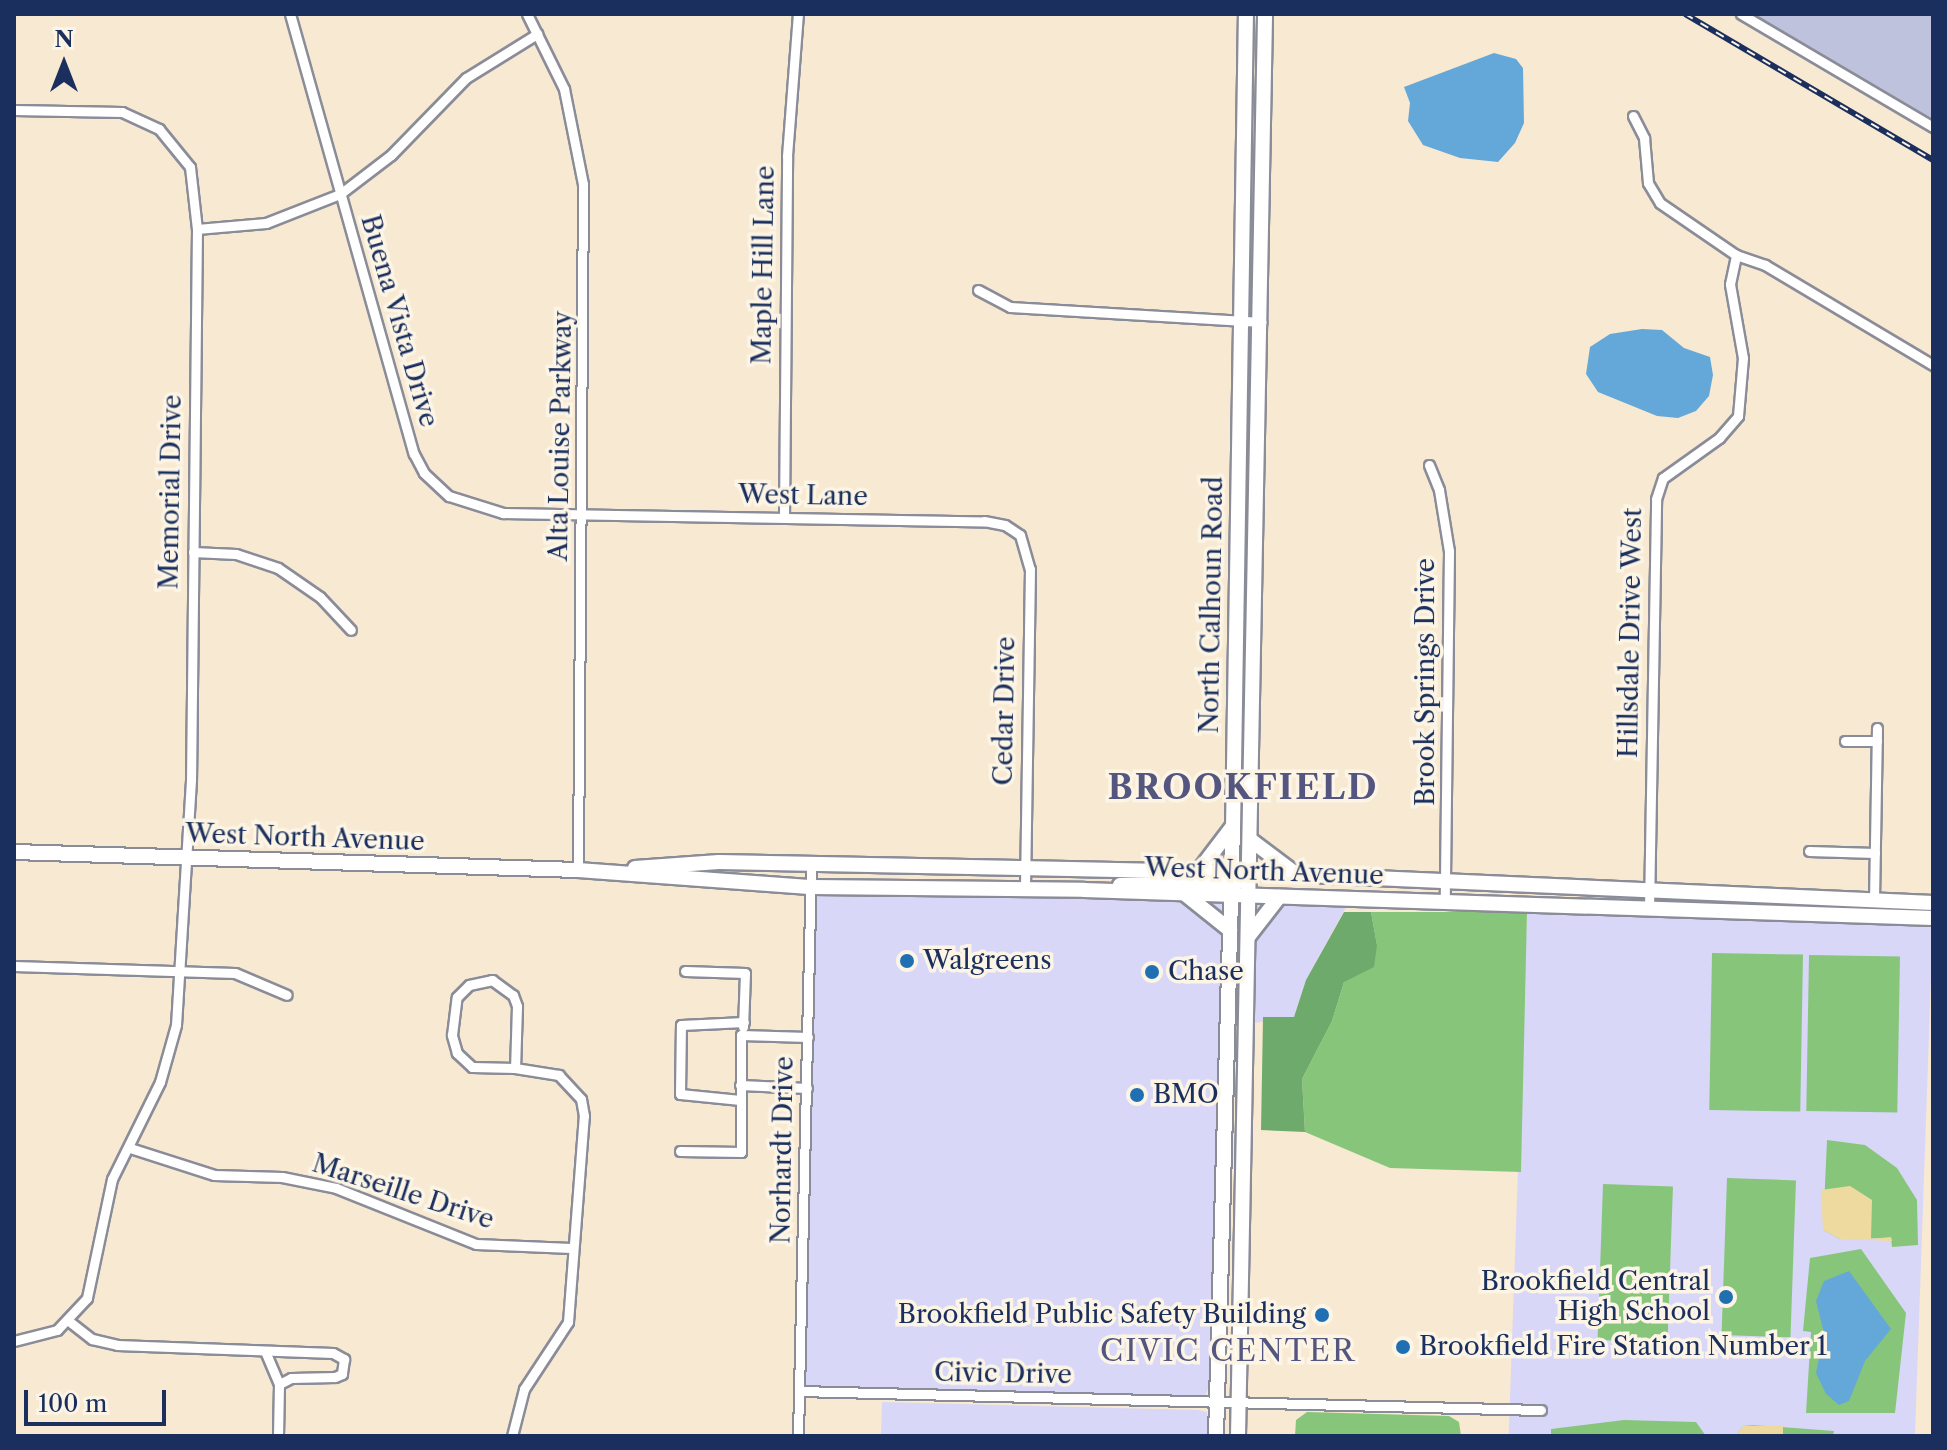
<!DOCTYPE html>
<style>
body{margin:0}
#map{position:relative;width:1947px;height:1450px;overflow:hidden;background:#f8e9d2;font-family:"Libre Caslon Text",serif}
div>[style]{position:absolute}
.built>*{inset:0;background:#d8d7f8;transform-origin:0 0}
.industrial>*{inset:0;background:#bfc2dd}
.green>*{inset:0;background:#87c57b;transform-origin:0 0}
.forest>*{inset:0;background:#6daa6b}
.sand>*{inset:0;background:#eeda9e}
.water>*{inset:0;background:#64a8d9}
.roads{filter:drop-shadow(2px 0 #8a8c98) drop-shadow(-2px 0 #8a8c98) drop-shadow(0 2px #8a8c98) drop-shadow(0 -2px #8a8c98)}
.minor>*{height:9px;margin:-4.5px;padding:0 4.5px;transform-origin:4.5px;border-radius:4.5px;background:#fff}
.secondary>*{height:14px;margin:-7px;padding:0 7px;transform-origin:7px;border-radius:7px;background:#fff}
.rail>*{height:6px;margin-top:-3px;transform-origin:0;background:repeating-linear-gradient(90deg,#fcf5e5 0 9px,#1b2f5e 0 18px);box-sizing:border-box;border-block:2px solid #1b2f5e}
.dots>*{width:22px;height:22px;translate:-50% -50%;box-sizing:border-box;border:4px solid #fcf5e5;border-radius:50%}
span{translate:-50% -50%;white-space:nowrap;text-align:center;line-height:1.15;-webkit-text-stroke:7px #fcf5e5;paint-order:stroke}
.street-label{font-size:26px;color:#1b2f5e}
.poi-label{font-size:26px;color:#1b2f5e}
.left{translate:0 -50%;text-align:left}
.right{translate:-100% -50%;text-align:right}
.quarter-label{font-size:30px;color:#545680;letter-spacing:2px}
.district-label{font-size:34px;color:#545680;font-weight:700;letter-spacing:2px}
.frame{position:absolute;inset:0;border:16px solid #1b2f5e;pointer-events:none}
.north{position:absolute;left:24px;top:24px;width:80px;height:80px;-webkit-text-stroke:6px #fcf5e5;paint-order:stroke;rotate:0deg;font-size:22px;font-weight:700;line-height:32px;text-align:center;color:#1b2f5e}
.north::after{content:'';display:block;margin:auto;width:28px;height:36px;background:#1b2f5e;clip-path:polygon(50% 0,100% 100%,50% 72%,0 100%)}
.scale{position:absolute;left:24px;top:1390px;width:142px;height:36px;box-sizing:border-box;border:4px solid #1b2f5e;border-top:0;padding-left:10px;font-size:24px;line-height:28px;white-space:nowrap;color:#1b2f5e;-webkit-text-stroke:6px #fcf5e5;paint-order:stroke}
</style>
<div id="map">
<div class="built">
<div style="clip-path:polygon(812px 887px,1219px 895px,1346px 907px,1306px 980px,1294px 1017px,1220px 1028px,1211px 1380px,1204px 1400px,799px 1391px)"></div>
<div style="left:1527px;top:912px;width:406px;height:524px;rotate:2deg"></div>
<div style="clip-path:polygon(882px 1402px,1198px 1410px,1207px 1412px,1209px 1436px,881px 1436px)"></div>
</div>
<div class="industrial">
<div style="clip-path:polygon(1754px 14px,1933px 14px,1933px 119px,1858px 75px)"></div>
</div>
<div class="green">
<div style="clip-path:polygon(1371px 912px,1527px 912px,1521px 1172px,1390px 1168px,1305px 1132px,1302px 1079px,1332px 1021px,1344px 982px,1377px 945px)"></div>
<div style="left:1712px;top:953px;width:91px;height:157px;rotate:1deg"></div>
<div style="left:1809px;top:955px;width:91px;height:156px;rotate:1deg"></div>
<div style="clip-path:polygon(1827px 1140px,1865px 1145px,1897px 1168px,1917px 1200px,1918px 1245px,1892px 1247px,1891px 1238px,1840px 1239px,1823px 1230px)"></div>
<div style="left:1727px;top:1178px;width:69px;height:157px;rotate:2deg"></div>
<div style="left:1603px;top:1184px;width:70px;height:156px;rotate:2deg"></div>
<div style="clip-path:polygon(1861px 1249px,1906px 1313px,1895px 1413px,1806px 1413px,1811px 1332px,1803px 1331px,1810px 1258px)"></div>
<div style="clip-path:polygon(1307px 1412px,1449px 1416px,1459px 1422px,1461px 1436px,1295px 1436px,1296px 1420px)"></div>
<div style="clip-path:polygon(1624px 1420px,1696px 1422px,1706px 1436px,1551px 1436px,1551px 1429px)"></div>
<div style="clip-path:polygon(1754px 1425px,1834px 1431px,1833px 1436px,1736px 1436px,1743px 1426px)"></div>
</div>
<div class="forest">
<div style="clip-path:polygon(1344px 912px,1371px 912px,1377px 945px,1374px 967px,1344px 982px,1332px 1021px,1302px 1079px,1305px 1132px,1261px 1130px,1263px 1017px,1294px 1017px,1306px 980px)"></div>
</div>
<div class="sand">
<div style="clip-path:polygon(1850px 1186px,1872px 1200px,1871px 1239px,1891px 1237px,1892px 1241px,1840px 1239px,1823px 1230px,1821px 1190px)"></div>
<div style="clip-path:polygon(1783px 1425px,1783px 1436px,1736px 1436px,1743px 1426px)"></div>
</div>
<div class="water">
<div style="clip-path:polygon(1494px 53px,1516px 59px,1523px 68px,1524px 123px,1515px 143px,1498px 162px,1460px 158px,1423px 145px,1408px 121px,1410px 103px,1404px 87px)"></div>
<div style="clip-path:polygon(1642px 329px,1662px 330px,1684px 348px,1710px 357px,1713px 375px,1709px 396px,1696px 411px,1678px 418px,1657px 416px,1598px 392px,1586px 374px,1590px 347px,1610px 334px)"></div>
<div style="clip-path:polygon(1849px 1271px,1891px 1329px,1865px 1361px,1849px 1401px,1839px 1405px,1826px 1394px,1816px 1373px,1824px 1333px,1816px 1301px,1824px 1281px)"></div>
</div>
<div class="roads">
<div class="minor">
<div style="left:290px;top:14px;width:457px;rotate:74.3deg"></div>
<div style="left:414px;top:454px;width:21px;rotate:62deg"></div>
<div style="left:424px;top:473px;width:34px;rotate:43deg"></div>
<div style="left:449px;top:496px;width:57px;rotate:17.5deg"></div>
<div style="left:503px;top:513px;width:481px;rotate:1deg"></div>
<div style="left:984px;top:521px;width:21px;rotate:11deg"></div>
<div style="left:1005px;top:525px;width:18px;rotate:34deg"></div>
<div style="left:1020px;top:535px;width:35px;rotate:74deg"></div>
<div style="left:1030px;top:569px;width:321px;rotate:90.9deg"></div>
<div style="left:527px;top:14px;width:84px;rotate:63.7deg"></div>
<div style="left:564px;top:89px;width:97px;rotate:78.7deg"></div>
<div style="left:583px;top:184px;width:686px;rotate:90.42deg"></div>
<div style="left:1741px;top:14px;width:223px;rotate:30.5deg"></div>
<div style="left:14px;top:110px;width:108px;rotate:1.1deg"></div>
<div style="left:122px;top:112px;width:41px;rotate:24.7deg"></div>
<div style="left:159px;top:129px;width:49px;rotate:50.8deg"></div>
<div style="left:190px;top:167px;width:62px;rotate:83.6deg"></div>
<div style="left:197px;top:229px;width:551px;rotate:90.62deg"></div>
<div style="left:191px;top:780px;width:245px;rotate:93.5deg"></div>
<div style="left:176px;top:1025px;width:59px;rotate:105.7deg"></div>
<div style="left:160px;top:1082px;width:108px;rotate:116.3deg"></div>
<div style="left:112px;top:1179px;width:122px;rotate:101.9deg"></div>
<div style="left:87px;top:1298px;width:44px;rotate:133.2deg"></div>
<div style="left:57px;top:1330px;width:44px;rotate:165.7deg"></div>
<div style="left:1633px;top:116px;width:25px;rotate:63deg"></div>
<div style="left:1644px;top:138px;width:45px;rotate:84.9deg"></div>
<div style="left:1648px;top:183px;width:23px;rotate:59deg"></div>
<div style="left:1660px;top:203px;width:92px;rotate:34.4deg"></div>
<div style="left:1736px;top:255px;width:31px;rotate:19deg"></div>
<div style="left:1765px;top:265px;width:196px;rotate:30.8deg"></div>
<div style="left:197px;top:229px;width:69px;rotate:-5deg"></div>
<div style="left:266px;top:223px;width:79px;rotate:-21.4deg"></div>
<div style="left:340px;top:194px;width:64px;rotate:-37.4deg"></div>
<div style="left:391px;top:155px;width:107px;rotate:-45.8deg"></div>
<div style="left:466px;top:78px;width:84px;rotate:-31.8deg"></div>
<div style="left:978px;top:290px;width:36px;rotate:28deg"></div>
<div style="left:1010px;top:307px;width:252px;rotate:3.4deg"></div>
<div style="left:1429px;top:465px;width:27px;rotate:68deg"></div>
<div style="left:1439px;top:490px;width:62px;rotate:80.7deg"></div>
<div style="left:1449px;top:551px;width:350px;rotate:90.7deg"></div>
<div style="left:784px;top:517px;width:361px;rotate:-89.5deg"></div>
<div style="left:787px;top:156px;width:142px;rotate:-85.6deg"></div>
<div style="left:193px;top:552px;width:43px;rotate:2.7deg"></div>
<div style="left:236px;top:554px;width:44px;rotate:18.4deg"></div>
<div style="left:278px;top:568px;width:51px;rotate:34.6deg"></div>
<div style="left:320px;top:597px;width:45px;rotate:46.8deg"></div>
<div style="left:1845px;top:741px;width:32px"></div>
<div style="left:1809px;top:851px;width:66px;rotate:1.7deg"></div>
<div style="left:1874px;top:900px;width:172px;rotate:-89deg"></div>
<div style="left:1649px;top:909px;width:410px;rotate:-89deg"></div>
<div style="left:1656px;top:499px;width:22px;rotate:-72deg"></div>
<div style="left:1663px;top:478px;width:69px;rotate:-35.5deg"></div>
<div style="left:1719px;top:438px;width:29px;rotate:-49deg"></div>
<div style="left:1738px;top:416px;width:58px;rotate:-85.1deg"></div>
<div style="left:1743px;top:358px;width:75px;rotate:-100deg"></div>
<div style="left:1730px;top:284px;width:30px;rotate:-78deg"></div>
<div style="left:14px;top:966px;width:221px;rotate:1.8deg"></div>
<div style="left:235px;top:973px;width:56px;rotate:22.9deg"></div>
<div style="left:685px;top:971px;width:60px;rotate:1.9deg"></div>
<div style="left:745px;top:973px;width:54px;rotate:92.1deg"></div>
<div style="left:492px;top:980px;width:26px;rotate:36deg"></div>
<div style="left:513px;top:995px;width:12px;rotate:70deg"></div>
<div style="left:517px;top:1006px;width:62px;rotate:91.8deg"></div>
<div style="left:515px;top:1068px;width:43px;rotate:-178.7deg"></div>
<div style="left:472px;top:1067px;width:21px;rotate:-137deg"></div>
<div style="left:457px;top:1053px;width:19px;rotate:-106deg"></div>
<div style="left:452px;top:1035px;width:38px;rotate:-83deg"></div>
<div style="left:457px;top:997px;width:17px;rotate:-45deg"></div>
<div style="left:469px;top:985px;width:24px;rotate:-12deg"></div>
<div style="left:740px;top:1085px;width:67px;rotate:2.6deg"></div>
<div style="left:740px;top:1100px;width:60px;rotate:-174.3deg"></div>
<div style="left:680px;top:1094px;width:69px;rotate:-89.2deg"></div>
<div style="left:681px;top:1025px;width:63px;rotate:-2.7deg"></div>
<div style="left:130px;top:1148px;width:88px;rotate:17.8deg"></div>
<div style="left:214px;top:1175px;width:68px;rotate:1.7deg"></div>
<div style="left:282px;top:1177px;width:55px;rotate:11.5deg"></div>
<div style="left:336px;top:1188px;width:151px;rotate:21.8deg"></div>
<div style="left:476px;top:1244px;width:95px;rotate:2.4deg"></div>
<div style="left:680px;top:1151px;width:61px;rotate:0.9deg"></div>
<div style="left:741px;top:1152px;width:117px;rotate:-90deg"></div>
<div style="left:741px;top:1035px;width:67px;rotate:1.7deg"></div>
<div style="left:70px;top:1322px;width:28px;rotate:38deg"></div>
<div style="left:92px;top:1339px;width:26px;rotate:13deg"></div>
<div style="left:117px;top:1345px;width:216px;rotate:2.1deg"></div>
<div style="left:333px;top:1353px;width:13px;rotate:29deg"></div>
<div style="left:344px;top:1359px;width:15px;rotate:98deg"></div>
<div style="left:342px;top:1374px;width:8px;rotate:157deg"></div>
<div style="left:335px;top:1377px;width:44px;rotate:178.7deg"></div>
<div style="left:291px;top:1378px;width:13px;rotate:153deg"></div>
<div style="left:265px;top:1351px;width:36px;rotate:67deg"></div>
<div style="left:279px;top:1384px;width:52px;rotate:91.1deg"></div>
<div style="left:799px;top:1391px;width:742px;rotate:1.47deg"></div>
<div style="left:512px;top:1436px;width:49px;rotate:-75.7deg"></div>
<div style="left:524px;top:1389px;width:80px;rotate:-56.7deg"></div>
<div style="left:568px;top:1322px;width:207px;rotate:-85.6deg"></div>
<div style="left:584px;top:1116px;width:17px;rotate:-100deg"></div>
<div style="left:581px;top:1099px;width:33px;rotate:-133deg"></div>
<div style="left:559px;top:1075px;width:45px;rotate:-171deg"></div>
<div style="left:798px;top:1436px;width:572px;rotate:-88.7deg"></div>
</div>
<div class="secondary">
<div style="left:1252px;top:841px;width:55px;rotate:36.9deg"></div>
<div style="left:14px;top:852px;width:564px;rotate:1.83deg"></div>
<div style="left:578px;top:870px;width:235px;rotate:4.2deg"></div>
<div style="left:812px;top:887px;width:272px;rotate:0.6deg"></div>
<div style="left:1084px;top:890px;width:849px;rotate:1.89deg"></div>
<div style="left:635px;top:868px;width:84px;rotate:-4.1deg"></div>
<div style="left:719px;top:862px;width:543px;rotate:1.16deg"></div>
<div style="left:1262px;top:873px;width:672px;rotate:2.56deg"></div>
<div style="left:1198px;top:872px;width:58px;rotate:-52.7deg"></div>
<div style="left:1120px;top:885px;width:118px;rotate:-1.5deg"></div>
<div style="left:1185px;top:894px;width:58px;rotate:38.7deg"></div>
<div style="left:1248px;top:937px;width:51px;rotate:-52.2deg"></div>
<div style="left:1216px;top:1436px;width:607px;rotate:-88.4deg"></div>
<div style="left:1233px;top:829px;width:815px;rotate:-89.09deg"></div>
<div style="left:1238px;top:1436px;width:1422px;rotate:-88.91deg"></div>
</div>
</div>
<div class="rail">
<div style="left:1685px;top:14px;width:288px;rotate:30.5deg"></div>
</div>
<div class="dots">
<div style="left:907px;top:961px;background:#1f6fb2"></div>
<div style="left:1152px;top:972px;background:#1f6fb2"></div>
<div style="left:1137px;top:1095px;background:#1f6fb2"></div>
<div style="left:1726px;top:1297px;background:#1f6fb2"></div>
<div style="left:1322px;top:1315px;background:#1f6fb2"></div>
<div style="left:1403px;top:1347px;background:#1f6fb2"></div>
</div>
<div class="street-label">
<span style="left:764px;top:265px;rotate:-89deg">Maple Hill Lane</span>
<span style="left:399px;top:321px;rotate:74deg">Buena Vista Drive</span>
<span style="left:561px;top:436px;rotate:-89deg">Alta Louise Parkway</span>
<span style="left:171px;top:492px;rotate:-89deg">Memorial Drive</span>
<span style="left:803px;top:496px;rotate:1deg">West Lane</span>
<span style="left:1212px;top:605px;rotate:-89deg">North Calhoun Road</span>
<span style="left:1631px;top:633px;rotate:-89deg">Hillsdale Drive West</span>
<span style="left:1426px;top:682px;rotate:-90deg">Brook Springs Drive</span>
<span style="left:1005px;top:711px;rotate:-89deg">Cedar Drive</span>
<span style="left:305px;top:838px;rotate:2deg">West North Avenue</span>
<span style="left:1264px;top:872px;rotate:2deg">West North Avenue</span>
<span style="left:783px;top:1150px;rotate:-89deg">Norhardt Drive</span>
<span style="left:403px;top:1192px;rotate:18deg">Marseille Drive</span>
<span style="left:1003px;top:1374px;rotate:1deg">Civic Drive</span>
</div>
<div class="poi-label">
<span class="left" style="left:923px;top:961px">Walgreens</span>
<span class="left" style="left:1168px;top:972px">Chase</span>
<span class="left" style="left:1153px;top:1095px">BMO</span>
<span class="right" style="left:1710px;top:1297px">Brookfield Central<br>High School</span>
<span class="right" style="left:1306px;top:1315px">Brookfield Public Safety Building</span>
<span class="left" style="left:1419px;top:1347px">Brookfield Fire Station Number 1</span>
</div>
<div class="quarter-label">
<span style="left:1228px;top:1351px">CIVIC CENTER</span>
</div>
<div class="district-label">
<span style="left:1243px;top:788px">BROOKFIELD</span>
</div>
<div class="frame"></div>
<div class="north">N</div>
<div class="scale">100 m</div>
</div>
